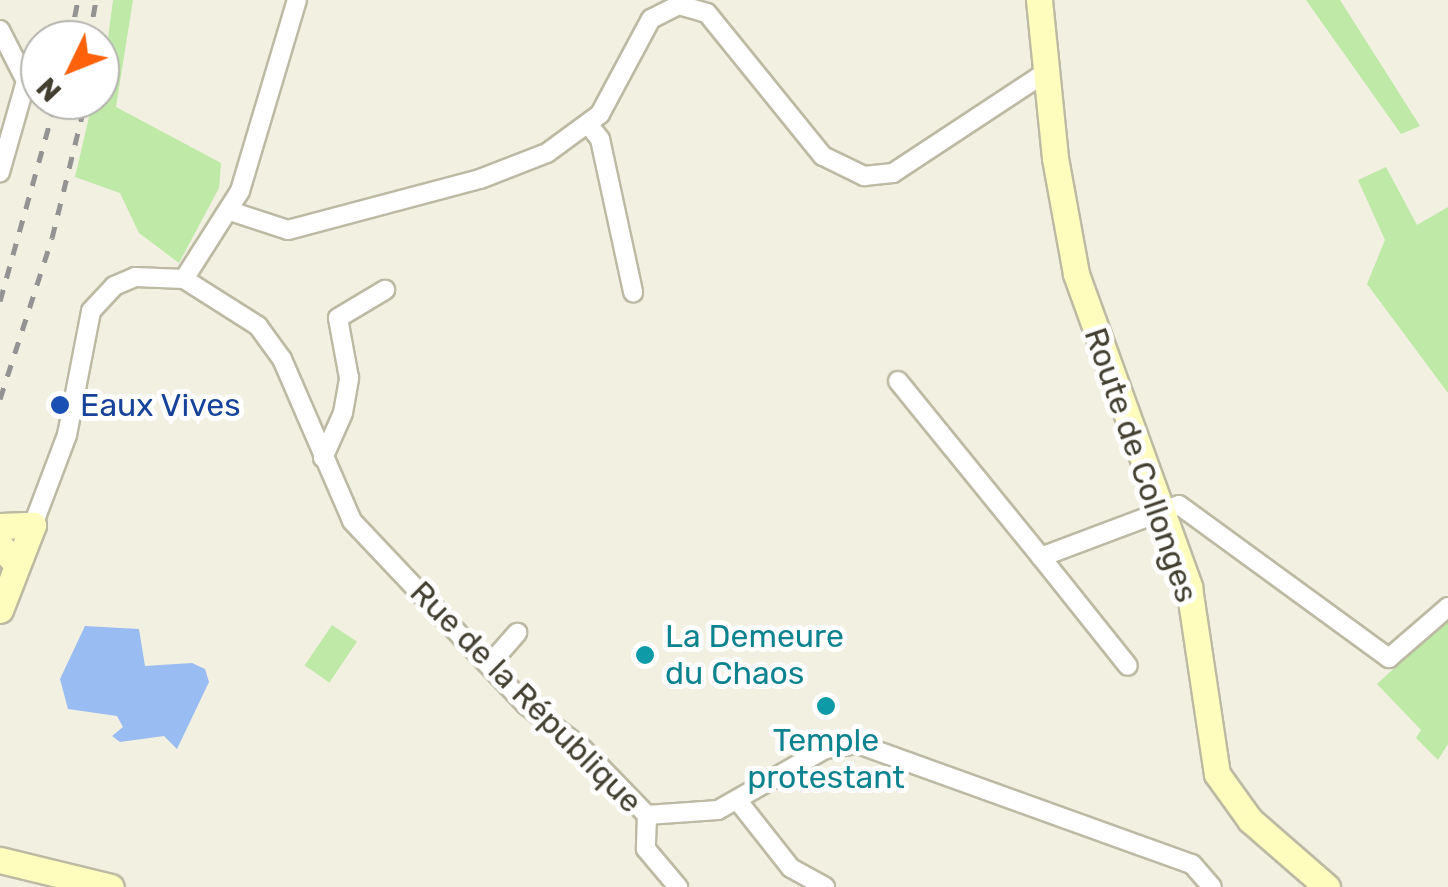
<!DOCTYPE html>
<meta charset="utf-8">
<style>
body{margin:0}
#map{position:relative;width:1448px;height:887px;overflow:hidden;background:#f2f0e1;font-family:Rubik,sans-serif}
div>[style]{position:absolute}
.green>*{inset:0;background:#bee9a7;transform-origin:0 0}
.water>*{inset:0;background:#99bcf3}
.roads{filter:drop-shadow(2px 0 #bdbaa4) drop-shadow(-2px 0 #bdbaa4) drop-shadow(0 2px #bdbaa4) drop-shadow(0 -2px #bdbaa4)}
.minor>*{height:18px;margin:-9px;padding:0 9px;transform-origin:9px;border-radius:9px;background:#fff}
.secondary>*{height:25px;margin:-12.5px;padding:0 12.5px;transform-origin:12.5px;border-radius:12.5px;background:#fffdbe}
.rail>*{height:5px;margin-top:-2.5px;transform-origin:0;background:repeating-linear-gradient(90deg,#939393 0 12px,transparent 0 24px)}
.dots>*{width:28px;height:28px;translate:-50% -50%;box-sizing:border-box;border:5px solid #fff;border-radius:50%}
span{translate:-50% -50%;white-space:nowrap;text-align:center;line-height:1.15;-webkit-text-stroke:10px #fff;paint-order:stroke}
.transit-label{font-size:32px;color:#164399}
.left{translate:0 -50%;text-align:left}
.street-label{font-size:32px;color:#434032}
.culture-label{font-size:32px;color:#0d838f}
.north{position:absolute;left:20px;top:20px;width:100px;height:100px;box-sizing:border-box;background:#fff;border:2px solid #b4b3ad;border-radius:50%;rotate:227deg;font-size:28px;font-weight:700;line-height:40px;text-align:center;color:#434032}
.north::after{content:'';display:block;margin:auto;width:35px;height:45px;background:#ff620b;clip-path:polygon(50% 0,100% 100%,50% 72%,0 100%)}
</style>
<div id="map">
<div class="green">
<div style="clip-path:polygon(113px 0,133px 0,116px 107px,221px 163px,219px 188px,179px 263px,139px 233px,120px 193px,75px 177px,93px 100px,100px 100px)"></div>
<div style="clip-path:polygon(1306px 0,1340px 0,1420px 126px,1401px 134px)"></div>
<div style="clip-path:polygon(1386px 167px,1417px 225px,1448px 207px,1448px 393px,1367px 284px,1385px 240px,1358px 180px)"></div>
<div style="clip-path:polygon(1448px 619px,1448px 744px,1438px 760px,1416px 738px,1421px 730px,1377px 684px)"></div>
<div style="left:332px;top:625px;width:30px;height:49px;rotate:34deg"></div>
</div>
<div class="water">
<div style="clip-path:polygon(85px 626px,139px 629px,145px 666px,192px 663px,205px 669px,209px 682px,177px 749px,164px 736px,120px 742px,112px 736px,123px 727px,117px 716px,68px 709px,60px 679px)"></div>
</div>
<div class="roads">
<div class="minor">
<div style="left:0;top:30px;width:57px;rotate:63deg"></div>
<div style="left:26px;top:81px;width:95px;rotate:105.9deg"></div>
<div style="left:589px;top:125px;width:18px;rotate:52deg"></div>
<div style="left:600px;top:139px;width:157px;rotate:77.8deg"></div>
<div style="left:230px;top:211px;width:61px;rotate:18.1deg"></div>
<div style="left:288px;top:230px;width:199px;rotate:-14.9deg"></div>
<div style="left:480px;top:179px;width:72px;rotate:-21.2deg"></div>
<div style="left:547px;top:153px;width:66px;rotate:-36.3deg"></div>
<div style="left:600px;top:114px;width:108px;rotate:-61.8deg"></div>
<div style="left:651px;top:19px;width:31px;rotate:-27deg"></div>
<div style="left:679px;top:5px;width:29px;rotate:16deg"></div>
<div style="left:707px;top:13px;width:184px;rotate:51deg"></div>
<div style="left:823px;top:156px;width:46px;rotate:26deg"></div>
<div style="left:864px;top:176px;width:29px;rotate:-6deg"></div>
<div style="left:893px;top:173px;width:183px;rotate:-33.4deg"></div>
<div style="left:184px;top:279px;width:104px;rotate:-57.5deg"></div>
<div style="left:240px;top:191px;width:199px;rotate:-73.4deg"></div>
<div style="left:898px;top:381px;width:227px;rotate:50.9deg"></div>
<div style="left:1041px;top:557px;width:147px;rotate:-20.6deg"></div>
<div style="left:1179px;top:505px;width:260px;rotate:36.1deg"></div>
<div style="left:1389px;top:658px;width:78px;rotate:-40.8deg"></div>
<div style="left:323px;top:458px;width:49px;rotate:-66deg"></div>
<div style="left:343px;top:413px;width:36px;rotate:-80deg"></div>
<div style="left:349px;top:378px;width:61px;rotate:-100.4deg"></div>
<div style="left:338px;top:318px;width:55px;rotate:-30.8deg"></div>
<div style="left:33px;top:525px;width:96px;rotate:-69.3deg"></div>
<div style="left:67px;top:435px;width:126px;rotate:-79deg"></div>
<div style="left:91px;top:311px;width:34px;rotate:-47deg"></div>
<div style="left:114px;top:286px;width:23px;rotate:-23deg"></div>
<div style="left:135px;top:277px;width:49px;rotate:2.3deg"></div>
<div style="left:184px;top:279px;width:88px;rotate:32.4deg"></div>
<div style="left:258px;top:326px;width:41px;rotate:54deg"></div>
<div style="left:282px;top:359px;width:176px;rotate:66.6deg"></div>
<div style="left:352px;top:521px;width:253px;rotate:46.6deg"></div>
<div style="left:526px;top:705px;width:69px;rotate:37.4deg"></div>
<div style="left:581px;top:747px;width:95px;rotate:45.9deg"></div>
<div style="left:1041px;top:557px;width:139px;rotate:51.4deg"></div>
<div style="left:489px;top:665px;width:43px;rotate:-48.8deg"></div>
<div style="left:738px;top:801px;width:85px;rotate:51.7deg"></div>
<div style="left:791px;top:868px;width:39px;rotate:29deg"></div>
<div style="left:647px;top:815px;width:71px;rotate:-4deg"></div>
<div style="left:718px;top:810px;width:123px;rotate:-29.7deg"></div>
<div style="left:825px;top:749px;width:33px;rotate:-9deg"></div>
<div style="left:858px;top:744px;width:355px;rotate:19.8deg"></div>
<div style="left:1192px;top:864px;width:30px;rotate:49deg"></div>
<div style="left:647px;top:815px;width:34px;rotate:92deg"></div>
<div style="left:646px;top:849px;width:50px;rotate:49.9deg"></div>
</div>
<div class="secondary">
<div style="left:1039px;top:0;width:159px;rotate:84.2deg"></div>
<div style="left:1055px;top:158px;width:118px;rotate:79.7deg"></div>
<div style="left:1076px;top:274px;width:333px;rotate:70.1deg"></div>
<div style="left:1189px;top:587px;width:189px;rotate:81.5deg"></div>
<div style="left:1217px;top:774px;width:57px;rotate:54.3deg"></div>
<div style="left:1250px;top:820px;width:102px;rotate:41deg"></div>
<div style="left:0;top:526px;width:33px;rotate:-2deg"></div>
<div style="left:33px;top:525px;width:91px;rotate:111.2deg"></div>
<div style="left:0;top:545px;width:26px;rotate:50deg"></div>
<div style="left:0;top:860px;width:114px;rotate:13.7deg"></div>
</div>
</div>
<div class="rail">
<div style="left:70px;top:40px;width:41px;rotate:-78.7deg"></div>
<div style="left:89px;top:40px;width:41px;rotate:-80.1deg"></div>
<div style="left:0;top:301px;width:209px;rotate:-74.4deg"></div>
<div style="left:0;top:399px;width:169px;rotate:-72.1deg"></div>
<div style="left:52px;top:238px;width:142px;rotate:-76.2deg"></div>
</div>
<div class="dots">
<div style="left:60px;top:405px;background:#1a4fb4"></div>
<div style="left:645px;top:655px;background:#0f9aa8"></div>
<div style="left:826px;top:706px;background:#0f9aa8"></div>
</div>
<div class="transit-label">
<span class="left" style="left:80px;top:405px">Eaux Vives</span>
</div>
<div class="street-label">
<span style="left:1141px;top:465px;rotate:71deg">Route de Collonges</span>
<span style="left:526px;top:697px;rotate:45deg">Rue de la République</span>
</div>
<div class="culture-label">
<span class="left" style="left:665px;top:655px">La Demeure<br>du Chaos</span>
<span style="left:826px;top:759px">Temple<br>protestant</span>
</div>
<div class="north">N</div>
</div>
